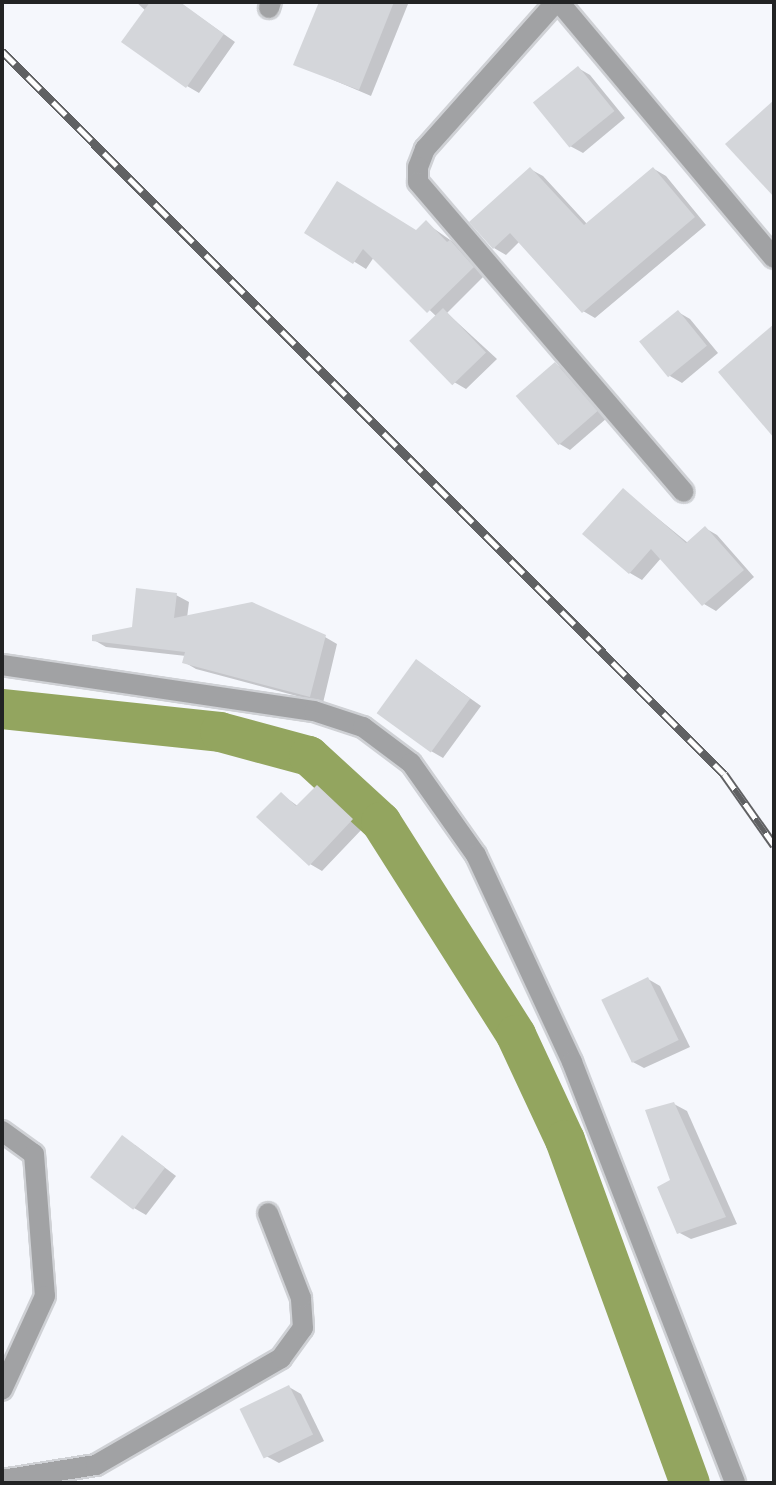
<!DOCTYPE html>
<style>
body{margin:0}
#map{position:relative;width:776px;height:1485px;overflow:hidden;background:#f5f7fc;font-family:Cabin,sans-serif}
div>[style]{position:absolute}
.shadow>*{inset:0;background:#0003}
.canal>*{height:40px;margin:-20px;padding:0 20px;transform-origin:20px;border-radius:20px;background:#93a55f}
.building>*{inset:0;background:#d4d6da;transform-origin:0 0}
.roads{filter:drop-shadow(2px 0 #cfd1d5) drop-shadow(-2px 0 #cfd1d5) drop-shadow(0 2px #cfd1d5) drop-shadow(0 -2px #cfd1d5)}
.minor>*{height:20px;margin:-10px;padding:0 10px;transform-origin:10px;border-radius:10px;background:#a1a2a4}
.rail>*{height:9px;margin-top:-4.5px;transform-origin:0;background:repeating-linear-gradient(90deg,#fff 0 18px,#606163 0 36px);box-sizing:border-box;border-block:2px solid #606163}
span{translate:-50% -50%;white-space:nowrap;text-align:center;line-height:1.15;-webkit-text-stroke:6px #fff;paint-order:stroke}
.frame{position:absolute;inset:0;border:4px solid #222324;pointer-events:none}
</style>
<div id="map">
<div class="shadow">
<div style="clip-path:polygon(136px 2px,179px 2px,235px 42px,199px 93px,187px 86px,146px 11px)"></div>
<div style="clip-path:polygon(320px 2px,408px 4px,371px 96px,296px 64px)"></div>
<div style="clip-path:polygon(578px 68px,590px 75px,625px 118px,583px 153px,570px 146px)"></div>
<div style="clip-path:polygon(530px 169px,543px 176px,588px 225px,654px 169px,666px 176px,706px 225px,595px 318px,583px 311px,520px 241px,506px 255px,494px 248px)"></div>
<div style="clip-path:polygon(426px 223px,463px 249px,485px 275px,447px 313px,497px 359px,466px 389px,454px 382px,437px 317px,374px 257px,366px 269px,307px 232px,416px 232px)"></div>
<div style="clip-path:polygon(678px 312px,690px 319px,718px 353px,682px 383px,670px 376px)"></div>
<div style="clip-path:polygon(555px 364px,567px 371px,607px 418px,570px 450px,558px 443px)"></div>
<div style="clip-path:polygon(623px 490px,688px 543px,705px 528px,717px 535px,754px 577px,716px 611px,704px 604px,662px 557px,642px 580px,630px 573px,585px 534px)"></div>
<div style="clip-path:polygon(176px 595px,189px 602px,187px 618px,325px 637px,337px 644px,323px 703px,196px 669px,184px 662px,186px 656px,106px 647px,94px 640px,133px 629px)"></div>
<div style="clip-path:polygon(429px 669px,481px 706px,443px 758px,431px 751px)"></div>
<div style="clip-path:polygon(317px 788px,364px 827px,322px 871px,310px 864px,281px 794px,299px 807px)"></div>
<div style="clip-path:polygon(648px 979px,660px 986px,690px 1047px,644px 1068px,631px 1061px)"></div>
<div style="clip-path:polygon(674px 1104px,687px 1111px,737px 1224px,691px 1239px,678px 1232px,672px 1181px)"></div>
<div style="clip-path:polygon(135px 1145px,176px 1176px,146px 1215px,134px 1208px)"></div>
<div style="clip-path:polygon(289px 1387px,301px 1394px,324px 1441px,279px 1463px,266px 1456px)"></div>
</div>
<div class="canal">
<div style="left:2px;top:709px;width:219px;rotate:6deg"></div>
<div style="left:220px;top:732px;width:92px;rotate:15.1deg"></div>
<div style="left:309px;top:756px;width:98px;rotate:42.5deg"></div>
<div style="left:381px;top:822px;width:252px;rotate:57.6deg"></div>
<div style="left:516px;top:1035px;width:116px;rotate:65deg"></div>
<div style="left:565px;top:1140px;width:365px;rotate:70deg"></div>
</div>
<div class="building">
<div style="clip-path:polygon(150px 2px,180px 2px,224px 34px,186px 88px,121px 42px)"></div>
<div style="clip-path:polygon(319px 2px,394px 2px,359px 90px,293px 65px)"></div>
<div style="left:578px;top:66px;width:58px;height:58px;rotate:51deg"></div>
<div style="clip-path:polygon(774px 100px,774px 197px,725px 144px)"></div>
<div style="clip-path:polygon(530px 167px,584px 225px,653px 167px,695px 217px,582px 313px,510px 233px,493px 249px,469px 222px)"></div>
<div style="clip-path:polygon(337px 181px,416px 230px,426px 220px,447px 242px,450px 240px,474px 267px,427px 313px,363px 249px,353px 264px,304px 233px)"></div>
<div style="left:443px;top:308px;width:62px;height:47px;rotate:46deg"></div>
<div style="left:678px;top:310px;width:46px;height:50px;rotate:51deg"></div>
<div style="clip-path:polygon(774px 324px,774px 438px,718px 372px)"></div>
<div style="left:555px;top:362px;width:65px;height:52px;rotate:49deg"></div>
<div style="clip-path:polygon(623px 488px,686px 543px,705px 526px,744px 570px,702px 606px,651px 549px,629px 574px,582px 534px)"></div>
<div style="clip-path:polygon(136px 588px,177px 593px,174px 618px,252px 602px,326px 635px,310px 697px,182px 663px,185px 652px,92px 641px,92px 635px,132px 627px)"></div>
<div style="left:416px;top:659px;width:67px;height:67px;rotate:36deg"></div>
<div style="clip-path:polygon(317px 785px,353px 819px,309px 866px,256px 817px,281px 792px,296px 806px)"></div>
<div style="left:648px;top:977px;width:70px;height:52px;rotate:64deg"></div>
<div style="clip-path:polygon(674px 1102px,726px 1217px,677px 1234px,657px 1187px,670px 1180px,645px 1110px)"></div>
<div style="left:122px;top:1135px;width:54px;height:53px;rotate:37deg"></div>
<div style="left:289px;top:1385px;width:55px;height:55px;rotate:64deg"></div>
</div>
<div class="roads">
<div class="minor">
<div style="left:556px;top:2px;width:197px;rotate:131.7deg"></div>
<div style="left:425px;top:149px;width:19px;rotate:111deg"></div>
<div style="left:418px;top:167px;width:15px;rotate:90deg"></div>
<div style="left:418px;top:182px;width:408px;rotate:49.4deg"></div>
<div style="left:559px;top:2px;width:334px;rotate:50deg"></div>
<div style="left:269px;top:8px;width:6px;rotate:-72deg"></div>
<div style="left:2px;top:665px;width:315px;rotate:8.4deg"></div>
<div style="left:314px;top:711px;width:52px;rotate:18.1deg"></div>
<div style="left:363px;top:727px;width:60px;rotate:36.9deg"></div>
<div style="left:411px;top:763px;width:113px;rotate:54.8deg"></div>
<div style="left:476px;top:855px;width:228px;rotate:65.1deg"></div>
<div style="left:572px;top:1062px;width:451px;rotate:68.8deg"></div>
<div style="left:2px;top:1131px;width:39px;rotate:36deg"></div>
<div style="left:34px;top:1154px;width:142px;rotate:85.6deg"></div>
<div style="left:45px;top:1296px;width:103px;rotate:114.6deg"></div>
<div style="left:2px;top:1480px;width:95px;rotate:-9.1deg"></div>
<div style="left:96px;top:1465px;width:214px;rotate:-30deg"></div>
<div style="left:281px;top:1358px;width:37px;rotate:-54deg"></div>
<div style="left:303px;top:1328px;width:30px;rotate:-94deg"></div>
<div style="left:301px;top:1298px;width:91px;rotate:-111.2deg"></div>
</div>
</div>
<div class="rail">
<div style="left:2px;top:51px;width:1022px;rotate:45.04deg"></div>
<div style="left:724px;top:774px;width:87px;rotate:54.8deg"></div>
</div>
<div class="frame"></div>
</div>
